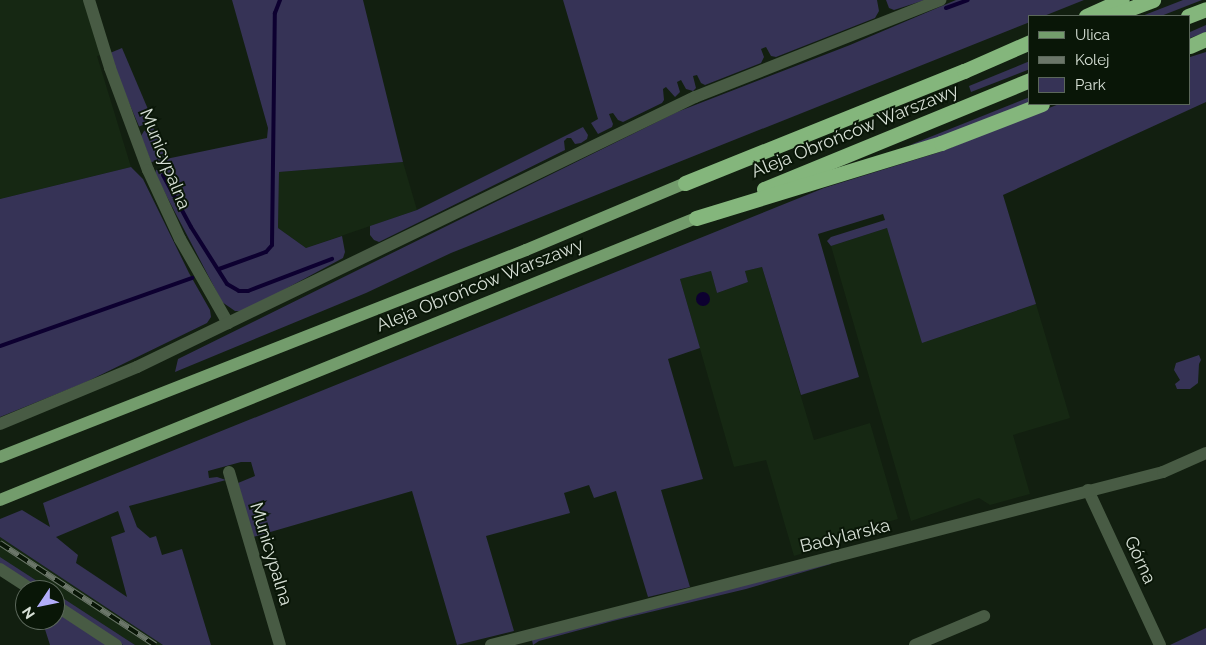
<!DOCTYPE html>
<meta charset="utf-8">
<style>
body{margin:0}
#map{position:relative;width:1206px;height:645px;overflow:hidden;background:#121f10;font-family:Raleway,sans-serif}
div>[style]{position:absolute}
.built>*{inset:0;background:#162813}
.green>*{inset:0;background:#363356;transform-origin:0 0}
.water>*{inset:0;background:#0d0030}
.round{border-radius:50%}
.stream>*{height:4px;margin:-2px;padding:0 2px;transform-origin:2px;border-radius:2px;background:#0d0030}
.minor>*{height:12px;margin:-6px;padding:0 6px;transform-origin:6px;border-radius:6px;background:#485b44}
.major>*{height:12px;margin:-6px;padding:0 6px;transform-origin:6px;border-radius:6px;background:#739c6c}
.highway>*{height:15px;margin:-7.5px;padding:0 7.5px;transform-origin:7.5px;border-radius:7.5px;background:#84b67c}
.rail>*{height:5.5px;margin-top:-2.75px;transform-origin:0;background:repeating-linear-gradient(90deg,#091607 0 11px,#6b7669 0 22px);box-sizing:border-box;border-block:1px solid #6b7669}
span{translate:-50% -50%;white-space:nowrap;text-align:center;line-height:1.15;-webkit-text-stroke:4px #091607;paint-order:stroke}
.street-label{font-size:18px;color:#d7e0d6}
.legend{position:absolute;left:1028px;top:15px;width:162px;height:90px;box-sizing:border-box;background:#091607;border:1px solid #5b675a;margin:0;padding:6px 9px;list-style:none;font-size:15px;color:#d7e0d6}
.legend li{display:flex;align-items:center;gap:10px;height:25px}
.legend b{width:25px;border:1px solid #5b675a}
.north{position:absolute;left:15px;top:580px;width:50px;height:50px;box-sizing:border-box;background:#091607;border:1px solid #5b675a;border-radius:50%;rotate:236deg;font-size:14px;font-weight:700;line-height:20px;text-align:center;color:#d7e0d6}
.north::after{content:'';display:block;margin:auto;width:18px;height:22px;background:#b2adf9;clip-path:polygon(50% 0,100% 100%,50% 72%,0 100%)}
</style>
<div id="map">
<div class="built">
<div style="clip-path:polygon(0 0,85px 0,102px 55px,97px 56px,131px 167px,0 199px)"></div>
<div style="clip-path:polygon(403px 162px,417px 210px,306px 248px,278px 228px,279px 172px)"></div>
<div style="clip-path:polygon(887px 228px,964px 329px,1036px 304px,1070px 418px,1013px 435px,1030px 494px,990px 505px,979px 498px,911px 521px,831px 246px)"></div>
<div style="clip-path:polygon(762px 267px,814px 440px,870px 423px,898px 519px,814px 543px,810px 551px,794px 556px,766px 460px,734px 467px,680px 279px,711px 271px,717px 293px,748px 282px,745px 271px)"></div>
<div style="clip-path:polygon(0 537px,163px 645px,135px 645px,55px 593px,55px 590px,51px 590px,0 557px)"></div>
</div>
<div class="green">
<div style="clip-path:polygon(232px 0,363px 0,403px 162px,279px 172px,278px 228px,306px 248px,342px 236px,345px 252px,343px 258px,244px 311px,235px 311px,222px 302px,155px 174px,156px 170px,168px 166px,166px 160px,151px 162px,141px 136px,144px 131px,153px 127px,166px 159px,267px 138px,268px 128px)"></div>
<div style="clip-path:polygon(563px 0,877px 0,879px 11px,875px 18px,776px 57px,771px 56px,766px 47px,761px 49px,764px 57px,761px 63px,705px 85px,701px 83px,697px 75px,693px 76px,696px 88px,693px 91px,686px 89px,681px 80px,677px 82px,680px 92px,675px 97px,666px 87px,663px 89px,664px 100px,662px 103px,623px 122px,618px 120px,613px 113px,609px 114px,613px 124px,612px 127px,598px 134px,591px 123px,598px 119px)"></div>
<div style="clip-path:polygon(886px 0,925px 0,894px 10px,889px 8px)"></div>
<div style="clip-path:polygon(956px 0,1084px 0,1044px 16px,1030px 16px,1030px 22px,451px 253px,366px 293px,175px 372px,178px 359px,677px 112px,850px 45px)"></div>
<div style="clip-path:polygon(1183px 0,1202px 0,1161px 16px,1142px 16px)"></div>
<div style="clip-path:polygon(1206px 25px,1206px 32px,1190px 38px,1190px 32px)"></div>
<div style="left:122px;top:48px;width:79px;height:15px;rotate:67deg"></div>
<div style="clip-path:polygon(evenodd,1206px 52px,1206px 102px,1003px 195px,1036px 304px,922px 343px,887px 228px,831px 246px,827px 241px,831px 237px,885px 220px,883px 214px,818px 234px,859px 377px,801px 395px,762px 267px,745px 271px,748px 282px,717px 293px,711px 271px,680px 279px,700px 348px,668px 359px,703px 479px,661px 490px,690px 587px,648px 597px,616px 491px,594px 498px,589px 485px,564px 493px,570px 513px,486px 536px,514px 631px,457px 645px,412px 491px,253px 537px,238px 483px,255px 476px,251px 462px,241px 462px,208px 471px,209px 478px,217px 477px,226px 480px,129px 506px,137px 527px,150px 538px,156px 536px,162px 555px,182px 549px,211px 645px,163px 645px,0 537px,0 519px,22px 510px,50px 527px,43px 503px,824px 188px,940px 152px,1059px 104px,1190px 104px,1190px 57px,1206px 52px,118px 511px,125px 532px,111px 537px,127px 597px,76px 563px,78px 555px,56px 537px,118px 511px)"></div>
<div style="clip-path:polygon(1030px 61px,1030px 69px,971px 92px,969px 86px)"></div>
<div style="clip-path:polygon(1030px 97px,1030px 103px,936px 140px,910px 145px)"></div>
<div style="clip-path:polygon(583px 127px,588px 135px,587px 139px,581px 143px,575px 144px,571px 138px,567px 138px,564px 141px,565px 150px,379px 242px,374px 240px,370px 235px,370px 226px,417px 210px)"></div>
<div style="clip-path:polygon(131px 167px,143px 179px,189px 273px,210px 310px,211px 317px,207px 323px,84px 383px,0 417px,0 199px)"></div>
<div style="clip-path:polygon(1199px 355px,1201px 360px,1199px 364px,1198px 383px,1190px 389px,1177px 389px,1175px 384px,1180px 380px,1174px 370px,1176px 363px)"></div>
<div style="clip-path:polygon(0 557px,51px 590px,41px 590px,0 563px)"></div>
<div style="clip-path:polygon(830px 561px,831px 564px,746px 589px,613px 621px,539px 641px,533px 645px,532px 640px)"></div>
<div style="clip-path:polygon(55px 593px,135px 645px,123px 645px,55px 600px)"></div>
<div style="clip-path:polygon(55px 610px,108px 645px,50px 645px,42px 620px,55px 620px)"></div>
<div style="clip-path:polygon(1206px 628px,1206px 645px,1170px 645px)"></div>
</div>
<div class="water">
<div class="round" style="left:696px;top:292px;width:14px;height:14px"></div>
</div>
<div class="stream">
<div style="left:946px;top:8px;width:23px;rotate:-20deg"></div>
<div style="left:163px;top:175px;width:59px;rotate:61.7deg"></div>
<div style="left:191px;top:227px;width:67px;rotate:57.7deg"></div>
<div style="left:227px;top:284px;width:14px;rotate:30deg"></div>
<div style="left:239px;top:291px;width:9px"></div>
<div style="left:248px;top:291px;width:90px;rotate:-20.9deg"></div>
<div style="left:219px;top:269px;width:50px;rotate:-19.9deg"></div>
<div style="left:266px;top:252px;width:9px;rotate:-49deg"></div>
<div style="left:272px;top:245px;width:232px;rotate:-89.3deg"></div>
<div style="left:275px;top:13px;width:14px;rotate:-69deg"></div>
<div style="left:0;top:346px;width:204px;rotate:-19.5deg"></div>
</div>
<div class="minor">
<div style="left:89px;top:0;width:71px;rotate:72.8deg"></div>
<div style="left:110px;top:68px;width:109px;rotate:69.6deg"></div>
<div style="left:148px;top:170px;width:76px;rotate:65.1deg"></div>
<div style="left:180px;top:239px;width:97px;rotate:60.3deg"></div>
<div style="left:0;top:424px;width:148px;rotate:-22.6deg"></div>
<div style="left:137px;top:367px;width:620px;rotate:-25.82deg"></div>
<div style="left:695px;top:97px;width:264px;rotate:-21.6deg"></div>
<div style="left:229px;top:472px;width:180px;rotate:73.6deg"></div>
<div style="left:1088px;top:490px;width:171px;rotate:65.1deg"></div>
<div style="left:0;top:569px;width:38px;rotate:33deg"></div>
<div style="left:55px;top:605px;width:73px;rotate:33.3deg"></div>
<div style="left:491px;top:645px;width:694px;rotate:-14.44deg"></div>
<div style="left:1163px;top:472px;width:47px;rotate:-23.8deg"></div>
<div style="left:915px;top:645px;width:75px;rotate:-22.8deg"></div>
</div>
<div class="major">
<div style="left:0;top:457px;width:565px;rotate:-21.48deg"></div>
<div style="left:526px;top:250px;width:173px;rotate:-22.8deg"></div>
<div style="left:0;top:500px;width:751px;rotate:-22.06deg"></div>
</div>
<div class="highway">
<div style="left:1086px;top:16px;width:39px;rotate:-24deg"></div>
<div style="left:1110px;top:16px;width:46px;rotate:-20.4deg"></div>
<div style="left:1188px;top:16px;width:19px;rotate:-21deg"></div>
<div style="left:1190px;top:46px;width:17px;rotate:-24deg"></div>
<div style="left:685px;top:183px;width:301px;rotate:-21.9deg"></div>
<div style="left:964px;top:71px;width:72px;rotate:-23.7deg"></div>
<div style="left:764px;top:189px;width:287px;rotate:-22.3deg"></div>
<div style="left:696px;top:218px;width:256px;rotate:-17deg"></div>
<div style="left:941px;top:143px;width:108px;rotate:-21.1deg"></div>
</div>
<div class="rail">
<div style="left:0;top:543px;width:186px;rotate:33.3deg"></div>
</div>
<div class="street-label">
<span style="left:855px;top:131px;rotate:-22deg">Aleja Obrońców Warszawy</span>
<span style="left:165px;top:159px;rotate:68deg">Municypalna</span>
<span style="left:480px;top:285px;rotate:-22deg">Aleja Obrońców Warszawy</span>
<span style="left:845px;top:536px;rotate:-14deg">Badylarska</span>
<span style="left:271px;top:554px;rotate:73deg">Municypalna</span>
<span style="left:1140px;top:560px;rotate:65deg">Górna</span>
</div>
<ul class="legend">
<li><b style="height:6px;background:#739c6c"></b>Ulica</li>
<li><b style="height:6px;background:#6b7669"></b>Kolej</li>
<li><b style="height:14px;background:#363356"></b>Park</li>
</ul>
<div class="north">N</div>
</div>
